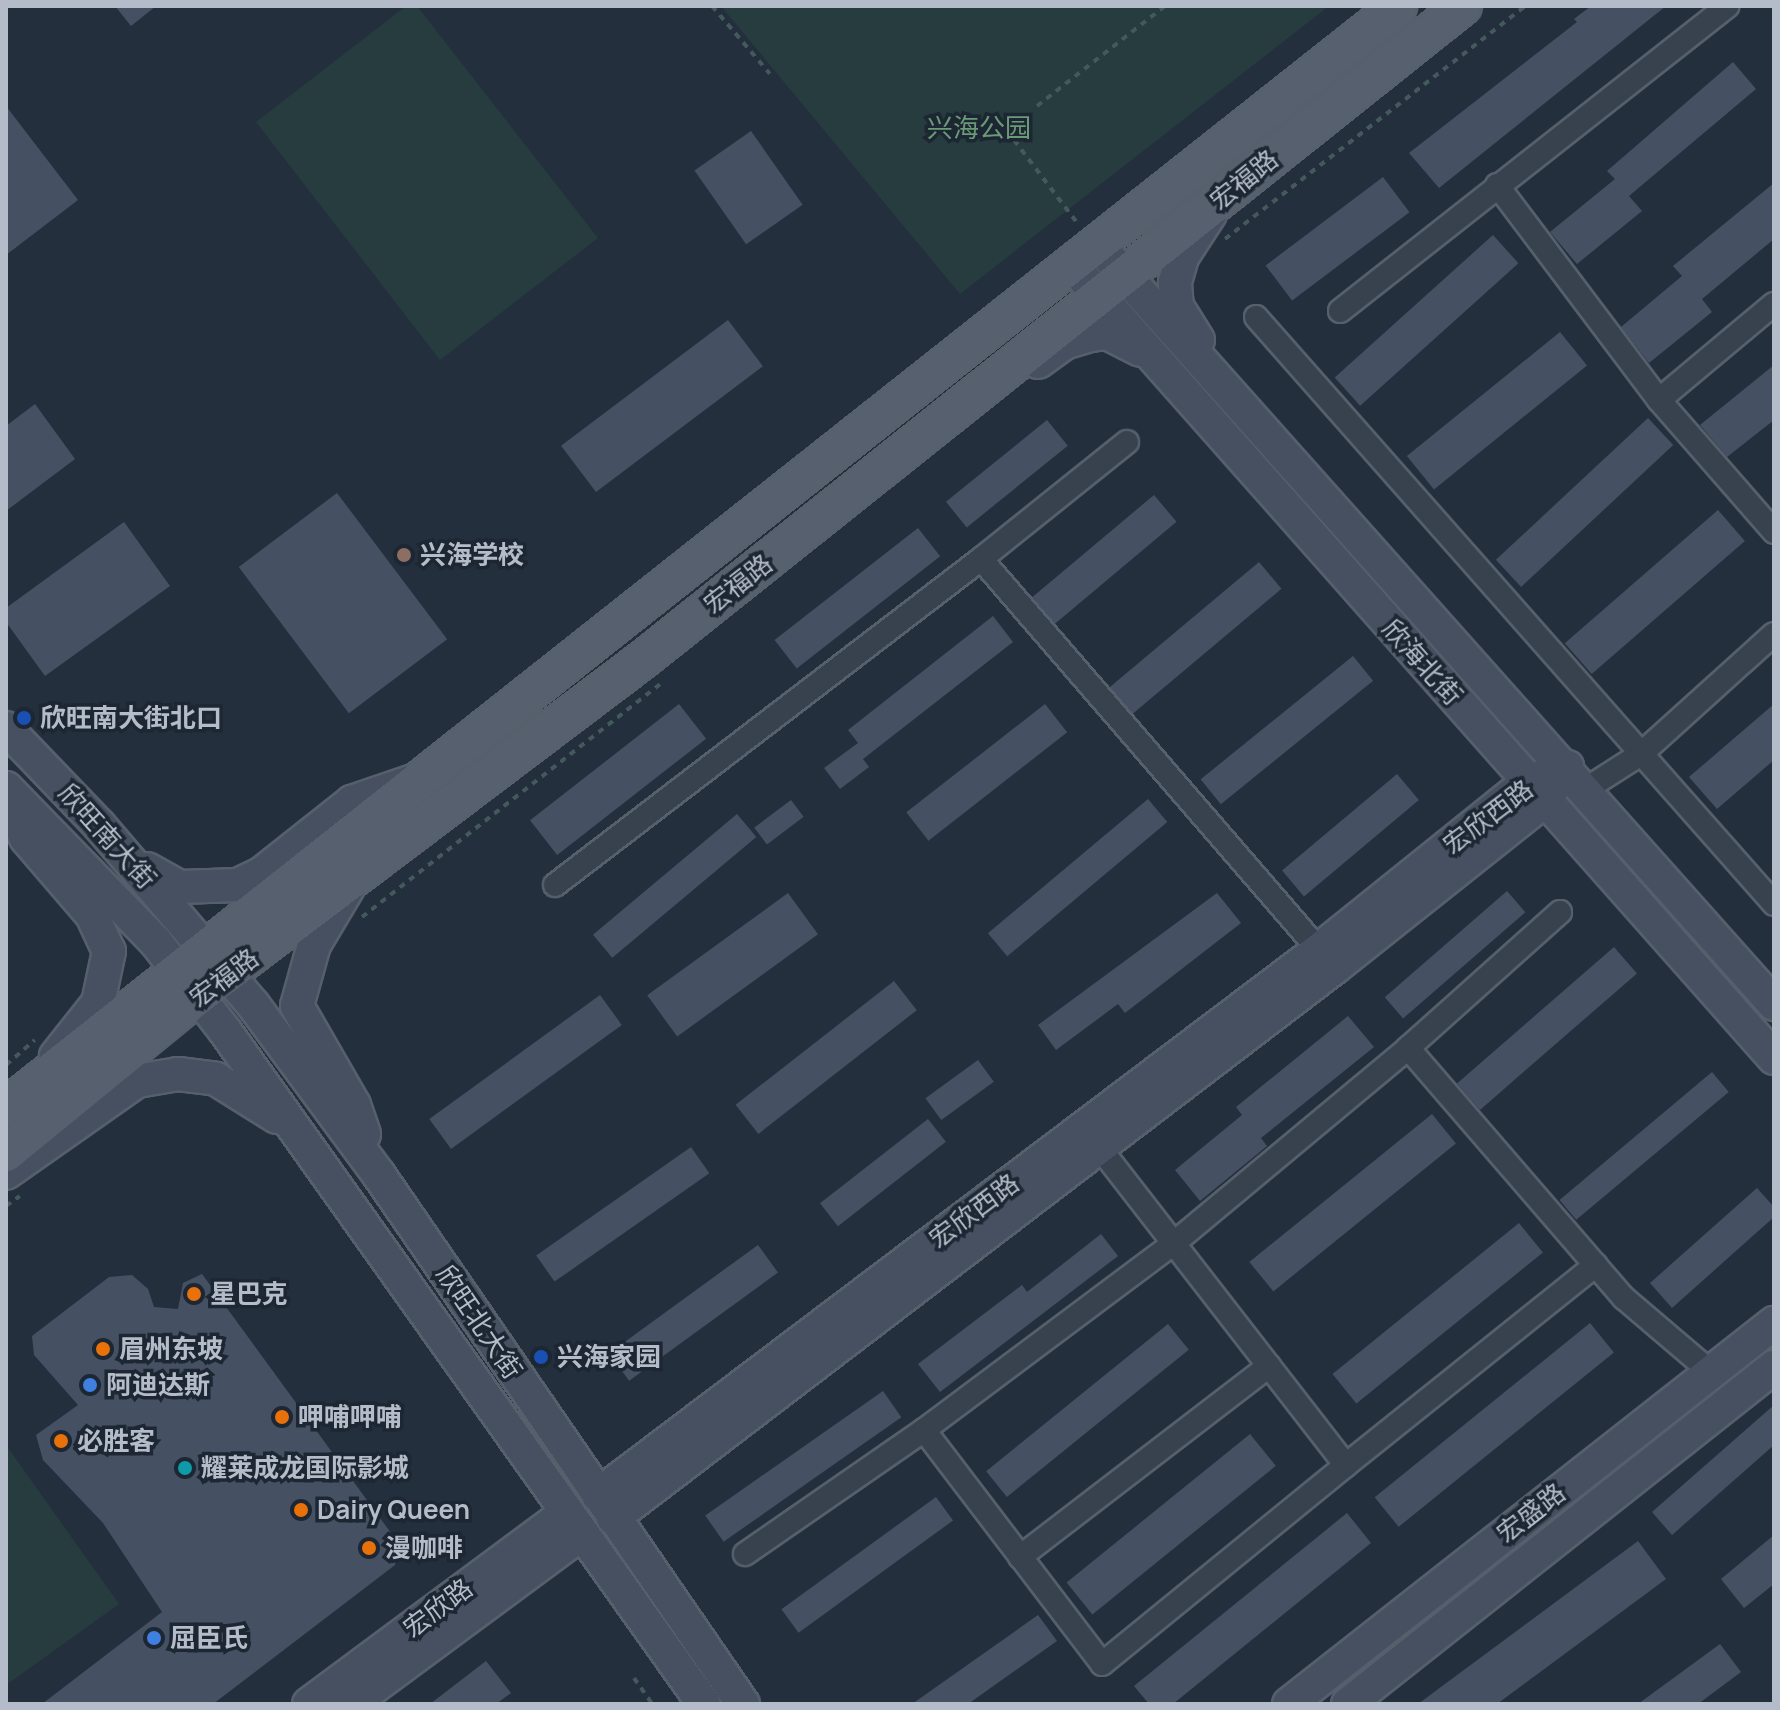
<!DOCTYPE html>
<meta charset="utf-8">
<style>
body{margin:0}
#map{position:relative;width:1780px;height:1710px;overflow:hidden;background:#242f3e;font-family:Manrope,"Noto Sans SC",sans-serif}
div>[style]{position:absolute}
.green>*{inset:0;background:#263c3f}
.building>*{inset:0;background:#455162;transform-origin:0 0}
.path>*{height:4px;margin-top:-2px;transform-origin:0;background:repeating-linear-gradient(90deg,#44595c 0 6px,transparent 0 12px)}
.roads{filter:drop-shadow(2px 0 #565f6c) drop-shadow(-2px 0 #565f6c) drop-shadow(0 2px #565f6c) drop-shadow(0 -2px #565f6c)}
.street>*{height:22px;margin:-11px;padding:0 11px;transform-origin:11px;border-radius:11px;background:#38414e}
.secondary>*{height:32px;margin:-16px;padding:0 16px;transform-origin:16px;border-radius:16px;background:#465061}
.primary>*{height:36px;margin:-18px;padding:0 18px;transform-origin:18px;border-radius:18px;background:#56606e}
.dots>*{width:22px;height:22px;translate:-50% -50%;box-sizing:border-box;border:4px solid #1d2633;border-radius:50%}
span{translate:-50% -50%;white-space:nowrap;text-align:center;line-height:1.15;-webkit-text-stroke:7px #1d2633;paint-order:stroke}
.park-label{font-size:26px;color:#6b9a76}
.street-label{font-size:26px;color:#b4bcc9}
.poi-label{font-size:26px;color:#b4bcc9;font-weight:700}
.left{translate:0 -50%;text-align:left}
.frame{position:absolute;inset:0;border:8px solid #b4bcc9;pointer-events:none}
</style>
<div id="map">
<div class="green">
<div style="clip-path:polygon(406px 6px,417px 6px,598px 238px,440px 360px,256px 122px)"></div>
<div style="clip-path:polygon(721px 6px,1329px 6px,960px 294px)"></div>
<div style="clip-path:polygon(6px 1445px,119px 1604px,9px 1683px,6px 1679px)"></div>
</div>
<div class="building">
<div style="clip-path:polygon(115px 6px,156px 6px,131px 26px)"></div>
<div style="clip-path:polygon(1591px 6px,1666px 6px,1439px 188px,1409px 153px,1577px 22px,1574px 19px)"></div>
<div style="clip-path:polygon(1733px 62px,1756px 89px,1629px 196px,1642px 211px,1577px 264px,1550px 232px,1615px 179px,1607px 171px)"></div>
<div style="clip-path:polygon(6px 106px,78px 200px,6px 255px)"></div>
<div style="left:751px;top:131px;width:90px;height:69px;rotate:55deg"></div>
<div style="left:1383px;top:177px;width:44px;height:147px;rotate:53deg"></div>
<div style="clip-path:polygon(1774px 183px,1774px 239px,1702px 299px,1712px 312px,1649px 363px,1621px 327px,1682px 276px,1673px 266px)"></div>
<div style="left:1493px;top:235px;width:38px;height:213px;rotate:48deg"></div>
<div style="left:728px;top:320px;width:58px;height:209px;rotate:53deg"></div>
<div style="left:1560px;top:332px;width:43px;height:197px;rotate:51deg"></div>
<div style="clip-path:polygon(1774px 365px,1774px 420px,1727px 457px,1700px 425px)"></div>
<div style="clip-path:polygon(35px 404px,75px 459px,6px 511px,6px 426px)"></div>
<div style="left:1648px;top:418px;width:37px;height:208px;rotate:47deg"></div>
<div style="left:1047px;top:420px;width:33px;height:130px;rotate:51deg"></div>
<div style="left:337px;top:493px;width:183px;height:123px;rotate:53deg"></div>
<div style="left:1154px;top:495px;width:35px;height:159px;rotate:50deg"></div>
<div style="left:1718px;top:510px;width:41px;height:203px;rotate:49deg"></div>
<div style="clip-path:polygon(124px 522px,170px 586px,45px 676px,6px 622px,6px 608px)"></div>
<div style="left:918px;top:528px;width:36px;height:182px;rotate:52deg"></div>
<div style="left:1259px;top:562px;width:35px;height:195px;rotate:50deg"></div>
<div style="clip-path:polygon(993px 616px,1013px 642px,863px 759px,869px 767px,840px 789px,824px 768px,858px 743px,848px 730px)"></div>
<div style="left:1353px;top:656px;width:32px;height:196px;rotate:51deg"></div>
<div style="left:679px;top:704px;width:44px;height:189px;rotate:52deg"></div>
<div style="left:1045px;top:704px;width:36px;height:176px;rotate:52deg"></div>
<div style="clip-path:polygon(1774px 704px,1774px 760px,1717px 809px,1689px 777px)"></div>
<div style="left:1397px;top:774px;width:34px;height:150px;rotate:50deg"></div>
<div style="left:1148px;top:799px;width:30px;height:209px;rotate:50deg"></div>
<div style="left:791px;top:800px;width:21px;height:46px;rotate:53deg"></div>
<div style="left:737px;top:814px;width:30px;height:188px;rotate:50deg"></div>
<div style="left:1507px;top:891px;width:28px;height:162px;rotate:49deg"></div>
<div style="left:788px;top:893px;width:51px;height:174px;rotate:54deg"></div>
<div style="clip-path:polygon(1217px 893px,1241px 923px,1125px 1013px,1118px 1004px,1056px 1050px,1038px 1025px)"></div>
<div style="left:1614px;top:947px;width:35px;height:208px;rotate:49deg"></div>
<div style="left:894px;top:981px;width:37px;height:201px;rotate:52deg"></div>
<div style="left:600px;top:995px;width:37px;height:211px;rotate:54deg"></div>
<div style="clip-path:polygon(1348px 1016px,1374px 1047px,1261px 1138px,1267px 1146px,1200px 1201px,1175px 1170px,1242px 1115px,1236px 1107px)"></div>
<div style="left:978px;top:1060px;width:27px;height:65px;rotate:54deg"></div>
<div style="left:1712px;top:1072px;width:26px;height:199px;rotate:50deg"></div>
<div style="left:1432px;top:1114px;width:38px;height:235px;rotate:51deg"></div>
<div style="left:928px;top:1119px;width:29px;height:137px;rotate:52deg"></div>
<div style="left:691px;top:1147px;width:32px;height:189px;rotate:55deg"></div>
<div style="clip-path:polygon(1757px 1188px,1774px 1207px,1774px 1217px,1672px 1308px,1650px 1283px)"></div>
<div style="left:1519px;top:1223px;width:38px;height:240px;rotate:51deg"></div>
<div style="clip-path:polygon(1101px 1234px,1118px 1256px,940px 1392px,918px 1364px,1022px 1285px,1027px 1292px)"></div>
<div style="left:758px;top:1245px;width:34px;height:184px;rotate:54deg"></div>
<div style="clip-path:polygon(202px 1274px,399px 1544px,395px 1565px,213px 1704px,42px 1704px,162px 1612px,103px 1523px,43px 1460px,36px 1435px,78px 1405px,34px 1355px,32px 1336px,109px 1277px,132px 1275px,148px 1289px,154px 1307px,178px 1309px,183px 1283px)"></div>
<div style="left:1590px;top:1323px;width:38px;height:277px;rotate:51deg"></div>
<div style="left:1168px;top:1324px;width:33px;height:234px;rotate:51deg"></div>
<div style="left:883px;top:1391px;width:32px;height:217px;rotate:55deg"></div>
<div style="clip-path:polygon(1774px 1405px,1774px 1445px,1672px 1535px,1652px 1512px)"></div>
<div style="left:1250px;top:1434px;width:41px;height:236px;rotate:51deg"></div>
<div style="left:936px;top:1497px;width:29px;height:191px;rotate:54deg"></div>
<div style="clip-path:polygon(1347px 1513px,1371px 1543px,1173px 1704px,1149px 1704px,1134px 1686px)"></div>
<div style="clip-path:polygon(1774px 1535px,1774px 1584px,1744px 1608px,1721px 1579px)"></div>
<div style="clip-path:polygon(1638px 1541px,1666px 1579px,1497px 1704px,1418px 1704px)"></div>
<div style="clip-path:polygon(1038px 1615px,1057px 1641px,968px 1704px,912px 1704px)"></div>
<div style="clip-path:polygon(1720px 1644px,1741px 1672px,1698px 1704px,1638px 1704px)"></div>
<div style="clip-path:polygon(486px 1661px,511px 1693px,496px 1704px,430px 1704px)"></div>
</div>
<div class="path">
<div style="left:712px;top:6px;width:89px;rotate:49.5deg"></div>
<div style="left:1037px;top:106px;width:162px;rotate:-38deg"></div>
<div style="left:1014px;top:140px;width:106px;rotate:52.7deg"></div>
<div style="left:1225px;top:239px;width:380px;rotate:-37.8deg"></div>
<div style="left:362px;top:917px;width:383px;rotate:-38deg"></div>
<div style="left:6px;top:1065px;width:38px;rotate:-41deg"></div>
<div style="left:6px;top:1206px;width:17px;rotate:-36deg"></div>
<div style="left:634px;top:1678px;width:32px;rotate:55deg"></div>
</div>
<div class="roads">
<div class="street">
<div style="left:1497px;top:185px;width:269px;rotate:53deg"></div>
<div style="left:1659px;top:400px;width:175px;rotate:48.9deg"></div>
<div style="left:1340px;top:311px;width:493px;rotate:-38.2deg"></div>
<div style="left:1256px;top:317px;width:783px;rotate:48.57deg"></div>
<div style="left:1659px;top:400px;width:150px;rotate:-39.9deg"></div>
<div style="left:981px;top:559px;width:187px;rotate:-38.7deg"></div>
<div style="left:1586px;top:789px;width:65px;rotate:-32.5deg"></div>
<div style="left:1641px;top:754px;width:179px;rotate:-42.1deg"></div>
<div style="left:555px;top:885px;width:536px;rotate:-37.43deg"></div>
<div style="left:981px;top:559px;width:517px;rotate:49.16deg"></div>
<div style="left:1408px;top:1048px;width:330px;rotate:49.2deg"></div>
<div style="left:1624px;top:1298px;width:114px;rotate:40.4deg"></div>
<div style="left:1092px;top:1138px;width:414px;rotate:52.2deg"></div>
<div style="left:1346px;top:1465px;width:320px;rotate:-38.7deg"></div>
<div style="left:924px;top:1430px;width:294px;rotate:52.7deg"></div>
<div style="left:1102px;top:1664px;width:315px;rotate:-39.2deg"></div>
<div style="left:745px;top:1554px;width:218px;rotate:-34.7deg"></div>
<div style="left:924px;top:1430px;width:311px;rotate:-36.8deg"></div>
<div style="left:1173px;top:1244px;width:306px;rotate:-39.8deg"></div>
<div style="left:1408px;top:1048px;width:204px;rotate:-41.8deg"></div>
<div style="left:1020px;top:1557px;width:314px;rotate:-37.5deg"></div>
</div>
<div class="secondary">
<div style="left:1097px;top:244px;width:1018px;rotate:48.31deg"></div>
<div style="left:1072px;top:265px;width:1059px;rotate:48.48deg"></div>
<div style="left:1198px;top:340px;width:39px;rotate:-122deg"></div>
<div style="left:1177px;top:307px;width:25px;rotate:-95deg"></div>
<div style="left:1175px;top:282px;width:26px;rotate:-74deg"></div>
<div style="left:1182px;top:257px;width:51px;rotate:-56.9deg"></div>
<div style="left:1038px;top:362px;width:32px;rotate:-36deg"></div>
<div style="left:1064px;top:343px;width:27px;rotate:-17deg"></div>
<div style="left:1090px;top:335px;width:17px;rotate:-7deg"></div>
<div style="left:1107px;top:333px;width:37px;rotate:27deg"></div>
<div style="left:6px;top:728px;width:134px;rotate:46.2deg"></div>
<div style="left:99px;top:825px;width:238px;rotate:49.4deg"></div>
<div style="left:254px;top:1006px;width:210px;rotate:53.5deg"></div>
<div style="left:379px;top:1175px;width:642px;rotate:55.47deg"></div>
<div style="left:6px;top:788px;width:214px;rotate:45.8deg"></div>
<div style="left:155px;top:941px;width:114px;rotate:52.1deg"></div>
<div style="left:225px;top:1031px;width:826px;rotate:54.56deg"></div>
<div style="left:15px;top:817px;width:24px;rotate:62deg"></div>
<div style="left:26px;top:838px;width:101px;rotate:49.4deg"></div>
<div style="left:92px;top:915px;width:40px;rotate:65deg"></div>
<div style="left:109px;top:951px;width:53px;rotate:101.9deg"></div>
<div style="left:98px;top:1003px;width:68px;rotate:128.4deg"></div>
<div style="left:147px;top:869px;width:38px;rotate:29deg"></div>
<div style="left:180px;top:887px;width:58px;rotate:-2deg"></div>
<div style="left:238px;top:885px;width:25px;rotate:-26deg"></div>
<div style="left:261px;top:874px;width:116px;rotate:-38.4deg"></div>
<div style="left:352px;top:802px;width:65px;rotate:-19deg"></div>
<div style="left:349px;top:886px;width:69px;rotate:120.7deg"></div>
<div style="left:314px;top:945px;width:63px;rotate:105.6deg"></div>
<div style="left:297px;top:1006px;width:114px;rotate:60.1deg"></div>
<div style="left:354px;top:1105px;width:31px;rotate:71deg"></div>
<div style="left:6px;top:1173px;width:160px;rotate:-35.1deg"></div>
<div style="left:137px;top:1081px;width:42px;rotate:-9.7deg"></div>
<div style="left:178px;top:1074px;width:38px;rotate:7deg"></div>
<div style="left:216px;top:1079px;width:72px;rotate:31.9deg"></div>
<div style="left:598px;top:1495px;width:904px;rotate:-37.09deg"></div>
<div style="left:1319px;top:950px;width:268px;rotate:-38.8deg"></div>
<div style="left:1528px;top:782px;width:42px;rotate:-21deg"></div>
<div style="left:613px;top:1518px;width:907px;rotate:-37.34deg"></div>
<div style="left:1334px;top:968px;width:268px;rotate:-38.5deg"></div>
<div style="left:1544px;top:801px;width:41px;rotate:-55.9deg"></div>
<div style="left:309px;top:1704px;width:322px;rotate:-36.6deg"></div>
<div style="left:351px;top:1704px;width:287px;rotate:-36.5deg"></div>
<div style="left:1289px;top:1704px;width:617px;rotate:-38.15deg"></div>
<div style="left:1348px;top:1704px;width:543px;rotate:-38.35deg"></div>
</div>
<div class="primary">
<div style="left:6px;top:1107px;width:1775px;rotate:-38.34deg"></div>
<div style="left:6px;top:1153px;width:248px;rotate:-39.3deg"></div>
<div style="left:198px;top:996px;width:560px;rotate:-37.09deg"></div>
<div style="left:645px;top:658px;width:1046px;rotate:-38.56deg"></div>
</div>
</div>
<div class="dots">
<div style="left:404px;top:555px;background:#8d6e63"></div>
<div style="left:24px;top:718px;background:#1a4fb4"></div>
<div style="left:194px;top:1294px;background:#e8710a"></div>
<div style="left:103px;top:1349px;background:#e8710a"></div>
<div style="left:541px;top:1357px;background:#1a4fb4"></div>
<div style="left:90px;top:1385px;background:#3f7fe0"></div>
<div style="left:282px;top:1417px;background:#e8710a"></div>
<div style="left:61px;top:1441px;background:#e8710a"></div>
<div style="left:185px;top:1468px;background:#0f9aa8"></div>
<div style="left:301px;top:1510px;background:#e8710a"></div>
<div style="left:369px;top:1548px;background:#e8710a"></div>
<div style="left:154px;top:1638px;background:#3f7fe0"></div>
</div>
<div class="park-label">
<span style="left:979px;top:128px">兴海公园</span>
</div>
<div class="street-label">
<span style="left:1244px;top:180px;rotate:-39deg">宏福路</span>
<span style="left:738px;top:584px;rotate:-38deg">宏福路</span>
<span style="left:1422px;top:662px;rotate:48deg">欣海北街</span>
<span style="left:1488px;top:817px;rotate:-37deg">宏欣西路</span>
<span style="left:107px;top:836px;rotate:48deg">欣旺南大街</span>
<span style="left:224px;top:978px;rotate:-37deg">宏福路</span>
<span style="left:974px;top:1211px;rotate:-37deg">宏欣西路</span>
<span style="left:479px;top:1322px;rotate:56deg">欣旺北大街</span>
<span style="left:1531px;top:1513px;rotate:-38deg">宏盛路</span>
<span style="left:438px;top:1608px;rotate:-37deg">宏欣路</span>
</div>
<div class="poi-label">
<span class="left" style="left:420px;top:555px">兴海学校</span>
<span class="left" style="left:40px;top:718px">欣旺南大街北口</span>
<span class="left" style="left:210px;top:1294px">星巴克</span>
<span class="left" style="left:119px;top:1349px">眉州东坡</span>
<span class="left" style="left:557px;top:1357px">兴海家园</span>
<span class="left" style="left:106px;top:1385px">阿迪达斯</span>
<span class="left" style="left:298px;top:1417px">呷哺呷哺</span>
<span class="left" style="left:77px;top:1441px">必胜客</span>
<span class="left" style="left:201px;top:1468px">耀莱成龙国际影城</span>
<span class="left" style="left:317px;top:1510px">Dairy Queen</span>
<span class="left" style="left:385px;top:1548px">漫咖啡</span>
<span class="left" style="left:170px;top:1638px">屈臣氏</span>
</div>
<div class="frame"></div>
</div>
